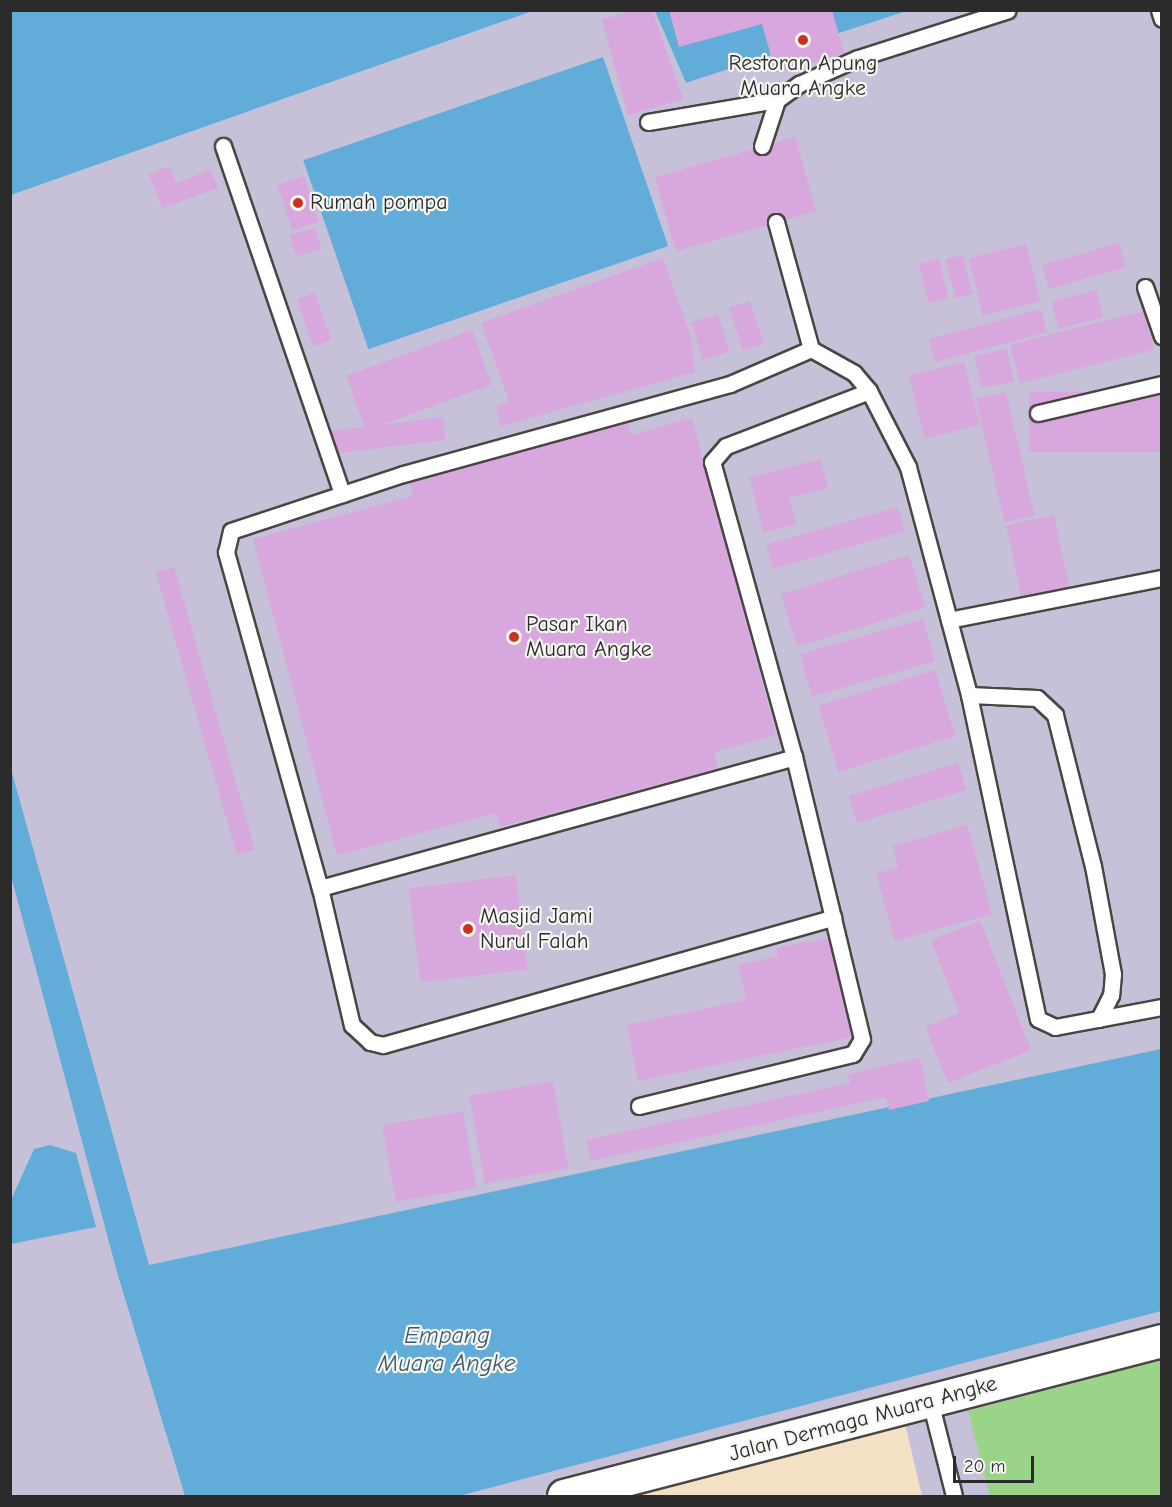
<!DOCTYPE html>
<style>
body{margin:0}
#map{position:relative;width:1172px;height:1507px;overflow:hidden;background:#f3e0c5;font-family:"Comic Neue",sans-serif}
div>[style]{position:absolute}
.industrial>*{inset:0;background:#c6c0d9}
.green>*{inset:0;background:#99d488}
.water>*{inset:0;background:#62acda;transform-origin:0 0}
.building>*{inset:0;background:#d8a7de;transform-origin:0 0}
.roads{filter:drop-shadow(2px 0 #494642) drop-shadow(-2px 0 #494642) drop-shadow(0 2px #494642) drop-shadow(0 -2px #494642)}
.lane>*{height:15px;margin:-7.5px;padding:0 7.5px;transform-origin:7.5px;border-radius:7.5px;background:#fff}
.street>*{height:32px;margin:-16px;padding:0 16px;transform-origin:16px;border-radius:16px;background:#fff}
.dots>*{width:16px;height:16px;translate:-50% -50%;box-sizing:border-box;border:3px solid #f6f6f2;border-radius:50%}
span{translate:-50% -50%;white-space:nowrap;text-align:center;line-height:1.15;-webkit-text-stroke:4.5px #f6f6f2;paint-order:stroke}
.poi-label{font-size:22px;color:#2b2b2b}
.left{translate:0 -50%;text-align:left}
.street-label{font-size:22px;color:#2b2b2b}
.water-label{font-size:24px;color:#3e5868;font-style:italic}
.frame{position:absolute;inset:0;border:12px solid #2b2b2b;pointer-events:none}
.scale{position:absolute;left:953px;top:1456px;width:81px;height:27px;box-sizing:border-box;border:3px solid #2b2b2b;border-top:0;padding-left:8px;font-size:18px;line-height:21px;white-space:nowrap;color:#2b2b2b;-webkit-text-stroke:4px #f6f6f2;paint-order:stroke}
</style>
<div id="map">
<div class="industrial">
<div style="clip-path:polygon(533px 11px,655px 11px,686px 83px,907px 11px,1161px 11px,1161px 1496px,922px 1496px,904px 1419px,579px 1496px,11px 1496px,11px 195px)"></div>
</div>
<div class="green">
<div style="clip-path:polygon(1161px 1360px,1161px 1496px,990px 1496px,968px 1411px)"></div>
</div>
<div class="water">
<div style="clip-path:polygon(11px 10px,533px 10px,533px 11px,11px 195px)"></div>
<div style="clip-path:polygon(655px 11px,907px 11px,686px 83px)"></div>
<div style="left:603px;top:57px;width:200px;height:317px;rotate:71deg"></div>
<div style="clip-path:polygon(11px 769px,149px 1265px,1161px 1049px,1161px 1311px,459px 1496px,185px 1496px,117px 1272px,11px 876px)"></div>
<div style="clip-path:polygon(50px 1145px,76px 1153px,96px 1227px,11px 1244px,11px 1200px,34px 1149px)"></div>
</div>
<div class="building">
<div style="clip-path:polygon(631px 10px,652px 10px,683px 99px,628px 115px,602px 20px)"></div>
<div style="clip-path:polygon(669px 10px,832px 10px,844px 53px,776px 73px,762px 24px,679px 47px)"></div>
<div style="left:795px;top:137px;width:77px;height:146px;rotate:74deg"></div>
<div style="clip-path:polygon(170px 166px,176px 183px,211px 170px,218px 188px,162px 208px,149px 174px)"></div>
<div style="left:304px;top:176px;width:48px;height:28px;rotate:72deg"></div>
<div style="left:315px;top:228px;width:22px;height:26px;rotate:74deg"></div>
<div style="left:1119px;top:243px;width:25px;height:80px;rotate:74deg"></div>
<div style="left:1026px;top:244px;width:59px;height:59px;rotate:76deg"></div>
<div style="left:963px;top:255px;width:40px;height:18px;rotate:76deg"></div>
<div style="clip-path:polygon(663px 258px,691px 337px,695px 372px,501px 426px,496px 407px,509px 401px,481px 323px)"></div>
<div style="left:939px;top:259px;width:40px;height:21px;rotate:76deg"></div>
<div style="left:1096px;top:290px;width:28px;height:46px;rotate:75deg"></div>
<div style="left:315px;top:293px;width:50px;height:19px;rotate:71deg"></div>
<div style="left:750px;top:301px;width:45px;height:22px;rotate:72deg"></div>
<div style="left:1041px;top:309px;width:24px;height:116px;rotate:75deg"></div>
<div style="left:1144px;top:311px;width:40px;height:138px;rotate:76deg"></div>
<div style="left:718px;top:314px;width:39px;height:28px;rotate:73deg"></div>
<div style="left:472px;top:330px;width:58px;height:134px;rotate:70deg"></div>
<div style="left:1007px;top:349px;width:33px;height:33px;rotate:78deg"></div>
<div style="left:964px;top:362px;width:65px;height:57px;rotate:76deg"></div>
<div style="left:1006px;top:392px;width:127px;height:31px;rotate:77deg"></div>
<div style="left:1161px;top:392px;width:60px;height:132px;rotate:90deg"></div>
<div style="left:443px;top:417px;width:23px;height:114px;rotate:83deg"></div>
<div style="clip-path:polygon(692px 418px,776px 735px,714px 752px,718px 768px,500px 827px,496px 813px,337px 855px,253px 539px,413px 496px,409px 480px,628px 421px,631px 435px)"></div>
<div style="clip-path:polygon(820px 459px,828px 488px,789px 498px,796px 524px,764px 533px,749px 478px)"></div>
<div style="left:898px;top:507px;width:25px;height:137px;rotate:74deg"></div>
<div style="left:1054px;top:515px;width:77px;height:49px;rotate:78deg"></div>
<div style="left:909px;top:555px;width:55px;height:134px;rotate:73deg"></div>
<div style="left:174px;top:567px;width:294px;height:19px;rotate:74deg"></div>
<div style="left:923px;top:619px;width:44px;height:128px;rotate:74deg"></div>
<div style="left:935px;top:670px;width:69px;height:122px;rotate:73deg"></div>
<div style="left:958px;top:763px;width:28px;height:114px;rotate:73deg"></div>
<div style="clip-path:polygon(967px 825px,992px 914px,895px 941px,876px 874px,898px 867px,893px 846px)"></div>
<div style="left:516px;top:875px;width:95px;height:108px;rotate:83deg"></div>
<div style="clip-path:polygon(980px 921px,1031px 1050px,948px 1083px,925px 1027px,959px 1013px,931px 940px)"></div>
<div style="clip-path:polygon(832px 937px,852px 1037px,638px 1081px,627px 1025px,746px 1000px,739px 965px,778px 956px,776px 948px)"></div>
<div style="clip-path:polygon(920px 1058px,929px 1101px,889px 1110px,886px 1097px,591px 1161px,586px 1140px,850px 1083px,848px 1074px)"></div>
<div style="left:553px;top:1081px;width:89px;height:85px;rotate:80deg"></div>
<div style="left:463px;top:1111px;width:78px;height:82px;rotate:80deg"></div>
</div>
<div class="roads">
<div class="lane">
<div style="left:1159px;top:10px;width:9px;rotate:72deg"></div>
<div style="left:648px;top:122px;width:131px;rotate:-9.7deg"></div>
<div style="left:223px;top:146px;width:368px;rotate:71.1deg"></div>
<div style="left:762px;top:146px;width:48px;rotate:-71.9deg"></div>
<div style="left:777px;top:100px;width:27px;rotate:-36deg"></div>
<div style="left:799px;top:84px;width:64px;rotate:-23.8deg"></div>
<div style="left:858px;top:58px;width:157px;rotate:-17.7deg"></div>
<div style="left:776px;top:222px;width:132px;rotate:74.6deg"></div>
<div style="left:811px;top:349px;width:49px;rotate:29.2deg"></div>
<div style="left:854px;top:373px;width:23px;rotate:50deg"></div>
<div style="left:869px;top:391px;width:85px;rotate:62.8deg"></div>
<div style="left:908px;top:467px;width:236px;rotate:75deg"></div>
<div style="left:969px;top:695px;width:331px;rotate:78deg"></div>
<div style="left:1038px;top:1019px;width:19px;rotate:25deg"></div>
<div style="left:1055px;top:1027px;width:109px;rotate:-10.6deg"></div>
<div style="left:1145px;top:287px;width:52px;rotate:70.9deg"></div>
<div style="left:811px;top:349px;width:88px;rotate:156.6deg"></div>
<div style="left:730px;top:384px;width:339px;rotate:164.6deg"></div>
<div style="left:403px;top:474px;width:181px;rotate:161.7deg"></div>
<div style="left:231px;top:531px;width:22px;rotate:103deg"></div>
<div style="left:226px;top:552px;width:349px;rotate:74.4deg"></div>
<div style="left:320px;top:888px;width:492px;rotate:-15.4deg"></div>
<div style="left:794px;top:757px;width:306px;rotate:-105.5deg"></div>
<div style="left:712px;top:462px;width:21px;rotate:-49deg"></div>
<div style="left:726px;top:446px;width:153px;rotate:-21deg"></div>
<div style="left:1038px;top:413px;width:127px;rotate:-13.2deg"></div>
<div style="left:949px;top:620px;width:217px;rotate:-11.2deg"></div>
<div style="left:969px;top:695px;width:68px;rotate:2.5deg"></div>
<div style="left:1037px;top:698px;width:25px;rotate:43deg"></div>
<div style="left:1055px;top:715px;width:156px;rotate:75.9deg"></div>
<div style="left:1093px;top:866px;width:110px;rotate:79.5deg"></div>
<div style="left:1113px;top:974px;width:21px;rotate:95deg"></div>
<div style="left:1111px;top:995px;width:27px;rotate:117deg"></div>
<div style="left:320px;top:888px;width:141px;rotate:76.9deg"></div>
<div style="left:352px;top:1025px;width:25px;rotate:43deg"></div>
<div style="left:370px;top:1042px;width:13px;rotate:13deg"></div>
<div style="left:383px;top:1045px;width:468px;rotate:-15.8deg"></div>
<div style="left:833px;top:918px;width:166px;rotate:-103.6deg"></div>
<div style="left:639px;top:1106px;width:220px;rotate:-13.7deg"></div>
<div style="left:853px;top:1054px;width:17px;rotate:-59deg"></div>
<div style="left:862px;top:1039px;width:124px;rotate:-103.5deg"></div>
<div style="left:930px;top:1401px;width:98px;rotate:75.8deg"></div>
</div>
<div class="street">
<div style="left:564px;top:1496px;width:618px;rotate:-14.53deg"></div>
</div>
</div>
<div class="dots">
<div style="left:803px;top:40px;background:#c8321e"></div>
<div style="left:298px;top:203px;background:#c8321e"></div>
<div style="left:514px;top:637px;background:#c8321e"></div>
<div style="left:468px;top:929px;background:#c8321e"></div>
</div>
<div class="poi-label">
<span style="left:803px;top:76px">Restoran Apung<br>Muara Angke</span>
<span class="left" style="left:310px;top:203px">Rumah pompa</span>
<span class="left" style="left:526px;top:637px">Pasar Ikan<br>Muara Angke</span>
<span class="left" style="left:480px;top:929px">Masjid Jami<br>Nurul Falah</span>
</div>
<div class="street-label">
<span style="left:863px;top:1419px;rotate:-15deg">Jalan Dermaga Muara Angke</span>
</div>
<div class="water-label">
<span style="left:447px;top:1350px">Empang<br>Muara Angke</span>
</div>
<div class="frame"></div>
<div class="scale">20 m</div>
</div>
